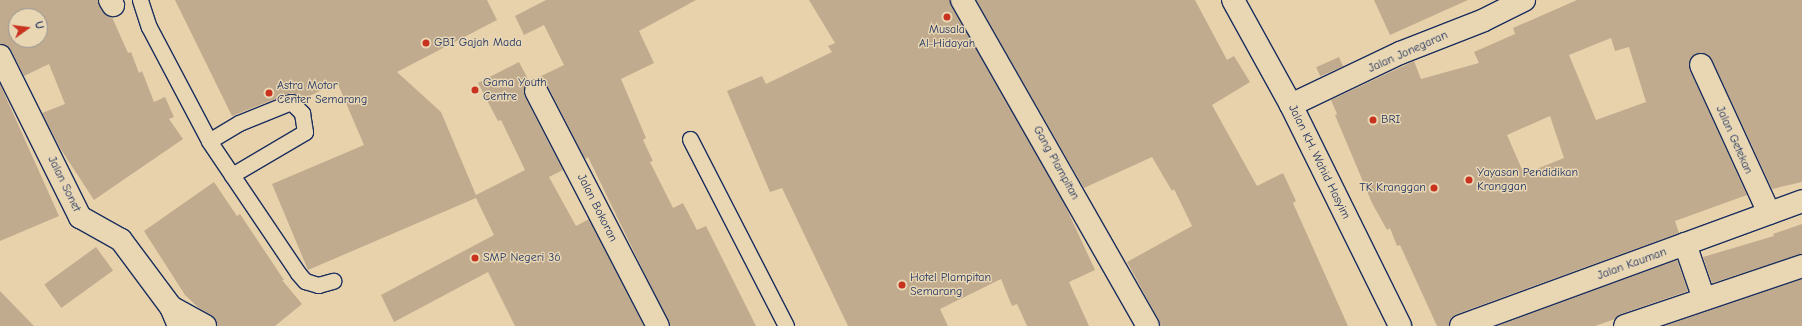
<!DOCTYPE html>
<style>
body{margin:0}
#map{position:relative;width:1802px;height:326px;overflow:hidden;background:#e8d2ac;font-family:"Comic Neue",sans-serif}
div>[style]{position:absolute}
.building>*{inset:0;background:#c1ab8e;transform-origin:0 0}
.roads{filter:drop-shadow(1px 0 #1b2f5e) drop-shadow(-1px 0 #1b2f5e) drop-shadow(0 1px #1b2f5e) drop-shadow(0 -1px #1b2f5e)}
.service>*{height:15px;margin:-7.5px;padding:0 7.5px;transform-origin:7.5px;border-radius:7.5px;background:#e9d7b4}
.minor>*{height:22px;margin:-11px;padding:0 11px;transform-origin:11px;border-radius:11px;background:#e9d7b4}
.tertiary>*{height:22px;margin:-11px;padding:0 11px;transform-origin:11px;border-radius:11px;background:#e9d7b4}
.dots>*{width:11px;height:11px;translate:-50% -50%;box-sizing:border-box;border:2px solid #e9d7b4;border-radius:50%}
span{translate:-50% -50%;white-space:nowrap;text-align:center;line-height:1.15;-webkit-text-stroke:3px #e9d7b4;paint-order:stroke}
.poi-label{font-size:12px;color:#1b2f5e}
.left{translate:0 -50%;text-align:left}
.right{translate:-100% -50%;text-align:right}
.street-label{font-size:12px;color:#1b2f5e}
.north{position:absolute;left:8px;top:8px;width:40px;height:40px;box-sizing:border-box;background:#e9d7b4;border:1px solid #979492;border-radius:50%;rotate:76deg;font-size:11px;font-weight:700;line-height:16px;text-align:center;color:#1b2f5e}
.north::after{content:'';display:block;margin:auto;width:14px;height:18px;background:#c8321e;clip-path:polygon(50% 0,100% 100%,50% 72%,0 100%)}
</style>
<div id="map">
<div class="building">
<div style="clip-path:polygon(evenodd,0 0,98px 0,103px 12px,112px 17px,128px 53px,131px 52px,139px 73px,142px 71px,154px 102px,165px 97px,174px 117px,169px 119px,183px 139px,94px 200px,60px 148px,42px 113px,65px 104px,49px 64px,24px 76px,11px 50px,0 44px,0 0,16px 16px,40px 16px,40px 40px,16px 40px,16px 16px)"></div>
<div style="clip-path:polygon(175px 0,487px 0,497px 20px,397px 72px,441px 112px,476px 195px,525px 170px,501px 120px,498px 121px,478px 83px,519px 62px,529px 81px,524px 90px,525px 97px,563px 170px,549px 177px,576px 226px,589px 219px,644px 326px,515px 326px,488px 272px,394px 322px,381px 295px,494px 235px,476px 198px,308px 270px,272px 184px,364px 145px,337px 82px,302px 100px,293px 93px,288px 94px,232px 116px)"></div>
<div style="clip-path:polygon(546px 0,696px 0,639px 31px,654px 63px,621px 79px,646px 138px,643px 140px,653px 161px,650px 162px,673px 208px,683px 203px,697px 230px,706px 226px,756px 326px,670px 326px,588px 157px,585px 159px,547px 85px,542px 80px,535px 79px,564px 65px,544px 25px,524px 35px,515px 16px)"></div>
<div style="clip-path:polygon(809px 0,950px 0,1064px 203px,1095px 270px,1069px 282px,1089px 326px,1027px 326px,1017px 304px,1012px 306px,1001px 279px,940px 309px,948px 326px,848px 326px,782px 188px,770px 192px,727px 91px,762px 76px,766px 84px,832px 52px,828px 46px,835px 43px)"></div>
<div style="clip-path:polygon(976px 0,1195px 0,1227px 60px,1234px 56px,1250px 82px,1212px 105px,1257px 186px,1283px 173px,1296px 201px,1293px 203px,1348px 326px,1162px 326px,1127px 262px,1192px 226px,1174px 189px,1172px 191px,1152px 157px,1084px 188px)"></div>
<div style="clip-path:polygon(1374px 0,1468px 0,1390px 35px)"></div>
<div style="clip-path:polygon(evenodd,1577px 0,1802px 0,1802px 182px,1772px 189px,1712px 60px,1708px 55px,1696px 54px,1691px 58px,1690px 70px,1747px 195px,1675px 221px,1679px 233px,1457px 314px,1451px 318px,1449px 326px,1437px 326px,1400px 245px,1397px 246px,1390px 228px,1387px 230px,1372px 203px,1335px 115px,1337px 114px,1331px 100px,1414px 61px,1421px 79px,1479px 63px,1474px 52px,1515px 34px,1513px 28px,1577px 0,1611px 38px,1615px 51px,1629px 47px,1646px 102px,1596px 120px,1569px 55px,1611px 38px,1577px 0,1550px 116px,1564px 158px,1524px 174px,1507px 135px,1550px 116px)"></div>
<div style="left:1339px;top:57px;width:10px;height:25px;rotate:66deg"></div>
<div style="clip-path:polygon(0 84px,59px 216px,0 241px)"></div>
<div style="clip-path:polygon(214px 182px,237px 216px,240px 214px,284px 280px,282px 280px,302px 304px,275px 326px,217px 326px,211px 315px,199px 308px,185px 295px,144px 231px)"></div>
<div style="clip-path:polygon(1802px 224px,1802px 254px,1712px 283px,1703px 257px,1774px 236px,1773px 234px)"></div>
<div style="left:96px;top:247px;width:29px;height:64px;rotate:54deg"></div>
<div style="clip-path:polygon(1677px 260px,1688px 291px,1621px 314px,1615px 319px,1595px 326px,1497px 326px)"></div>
<div style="clip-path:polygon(1802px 279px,1802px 326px,1664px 326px)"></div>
<div style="clip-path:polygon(0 291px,34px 326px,0 326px)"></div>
</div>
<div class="roads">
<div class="service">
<div style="left:140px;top:0;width:28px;rotate:72deg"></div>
<div style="left:149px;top:27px;width:129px;rotate:62.2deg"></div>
<div style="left:209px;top:141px;width:159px;rotate:56deg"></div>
<div style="left:298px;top:273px;width:11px;rotate:49deg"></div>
<div style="left:305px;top:281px;width:14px;rotate:17deg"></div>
<div style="left:318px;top:285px;width:16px;rotate:-15deg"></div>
<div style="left:690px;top:139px;width:210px;rotate:62.8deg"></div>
<div style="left:209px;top:141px;width:35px;rotate:-31deg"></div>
<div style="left:239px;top:123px;width:56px;rotate:-22deg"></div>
<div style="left:291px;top:102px;width:16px;rotate:45deg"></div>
<div style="left:302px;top:113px;width:19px;rotate:81deg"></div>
<div style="left:305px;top:132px;width:85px;rotate:149.5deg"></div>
</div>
<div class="minor">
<div style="left:110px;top:0;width:6px;rotate:59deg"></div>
<div style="left:962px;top:0;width:375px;rotate:60.3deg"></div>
<div style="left:0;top:56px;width:180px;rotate:63.6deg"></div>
<div style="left:80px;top:217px;width:47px;rotate:29.3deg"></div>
<div style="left:121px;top:240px;width:84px;rotate:53.3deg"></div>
<div style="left:171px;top:307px;width:21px;rotate:67deg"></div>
<div style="left:1701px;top:65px;width:163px;rotate:65.3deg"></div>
<div style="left:536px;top:91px;width:265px;rotate:62.6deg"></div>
<div style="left:1291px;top:105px;width:121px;rotate:-25.5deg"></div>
<div style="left:1400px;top:53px;width:90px;rotate:-21.4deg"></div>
<div style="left:1484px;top:20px;width:45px;rotate:-26.6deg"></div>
<div style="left:1685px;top:244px;width:58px;rotate:70.9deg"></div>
<div style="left:171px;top:307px;width:39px;rotate:29deg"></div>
<div style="left:1625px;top:326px;width:187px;rotate:-18.7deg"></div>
</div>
<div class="tertiary">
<div style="left:1233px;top:0;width:120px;rotate:61.1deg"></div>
<div style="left:1291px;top:105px;width:246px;rotate:63.7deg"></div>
<div style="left:1461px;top:326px;width:363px;rotate:-20.1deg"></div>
</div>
</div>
<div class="dots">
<div style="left:947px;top:17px;background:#c8321e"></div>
<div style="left:426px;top:43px;background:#c8321e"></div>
<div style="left:475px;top:90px;background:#c8321e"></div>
<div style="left:269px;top:93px;background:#c8321e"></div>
<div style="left:1373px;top:120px;background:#c8321e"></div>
<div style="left:1469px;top:180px;background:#c8321e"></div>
<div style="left:1434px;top:188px;background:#c8321e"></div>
<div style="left:475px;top:258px;background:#c8321e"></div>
<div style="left:902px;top:285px;background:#c8321e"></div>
</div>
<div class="poi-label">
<span style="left:947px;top:37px">Musala<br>Al-Hidayah</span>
<span class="left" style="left:434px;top:43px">GBI Gajah Mada</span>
<span class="left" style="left:483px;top:90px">Gama Youth<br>Centre</span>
<span class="left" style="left:277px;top:93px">Astra Motor<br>Center Semarang</span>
<span class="left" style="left:1381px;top:120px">BRI</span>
<span class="left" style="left:1477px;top:180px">Yayasan Pendidikan<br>Kranggan</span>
<span class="right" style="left:1426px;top:188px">TK Kranggan</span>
<span class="left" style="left:483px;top:258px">SMP Negeri 36</span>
<span class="left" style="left:910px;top:285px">Hotel Plampitan<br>Semarang</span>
</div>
<div class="street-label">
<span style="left:1408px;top:52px;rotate:-24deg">Jalan Jonegaran</span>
<span style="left:1734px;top:140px;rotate:66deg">Jalan Getekan</span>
<span style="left:1319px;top:162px;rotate:64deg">Jalan KH. Wahid Hasyim</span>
<span style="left:1056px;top:163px;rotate:61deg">Gang Plampitan</span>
<span style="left:64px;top:184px;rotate:64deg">Jalan Sonet</span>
<span style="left:597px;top:208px;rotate:63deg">Jalan Bokoran</span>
<span style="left:1632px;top:264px;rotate:-20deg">Jalan Kauman</span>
</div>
<div class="north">U</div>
</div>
